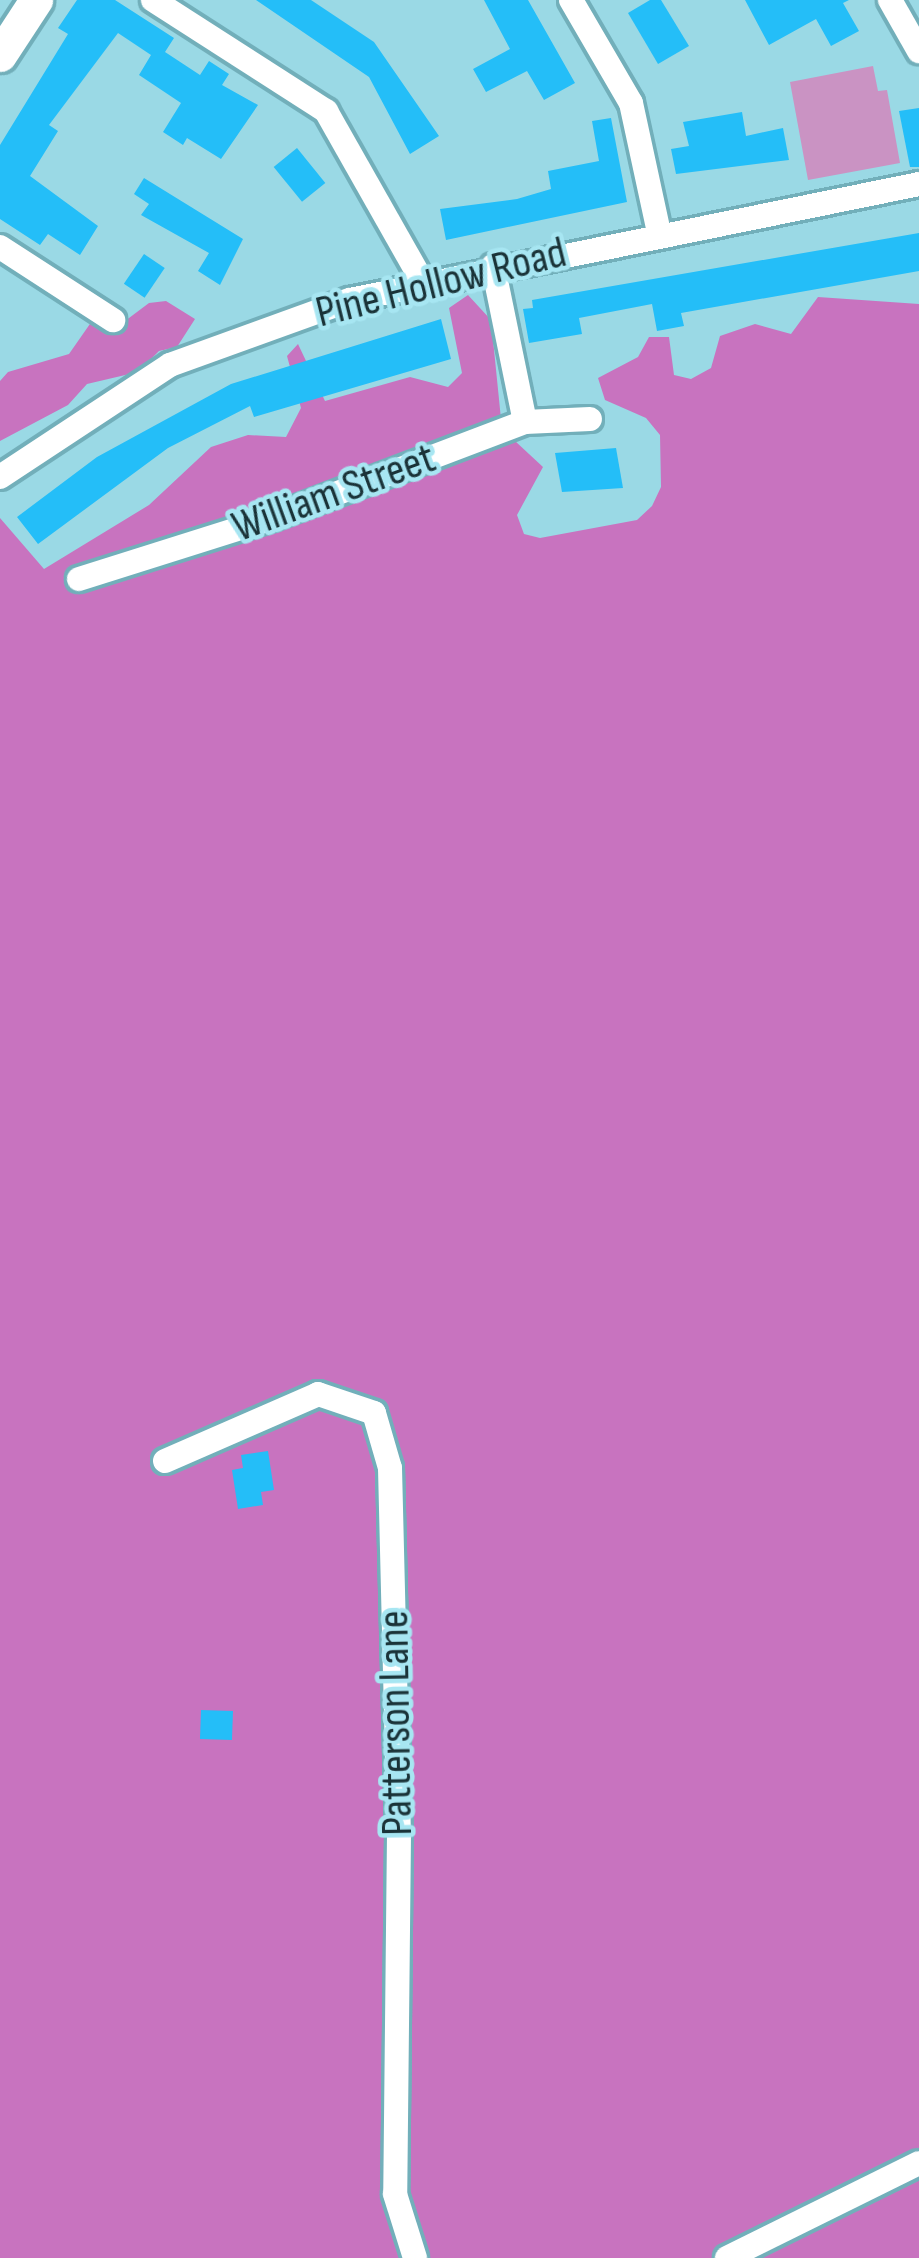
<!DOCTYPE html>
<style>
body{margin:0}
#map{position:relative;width:919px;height:2258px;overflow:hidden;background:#9ad9e5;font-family:"Sofia Sans Condensed",sans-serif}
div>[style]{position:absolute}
.green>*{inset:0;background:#ca93c3}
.forest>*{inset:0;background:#c873bf}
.building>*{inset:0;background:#24bef8;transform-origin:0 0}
.roads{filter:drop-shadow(3px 0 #72afba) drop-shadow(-3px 0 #72afba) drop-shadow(0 3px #72afba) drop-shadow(0 -3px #72afba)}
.street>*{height:24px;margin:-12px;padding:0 12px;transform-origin:12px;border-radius:12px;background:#fff}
.secondary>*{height:33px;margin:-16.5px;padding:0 16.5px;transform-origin:16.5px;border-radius:16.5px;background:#fff}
span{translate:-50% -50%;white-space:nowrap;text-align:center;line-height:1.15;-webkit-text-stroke:9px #a7e6f2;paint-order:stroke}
.street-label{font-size:45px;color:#1a3338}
</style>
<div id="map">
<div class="green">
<div style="clip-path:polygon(873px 66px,878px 91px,887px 90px,900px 163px,808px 180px,790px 82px)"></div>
</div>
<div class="forest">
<div style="clip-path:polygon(468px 295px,491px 320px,502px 429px,543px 467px,517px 515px,524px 534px,540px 538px,637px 520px,652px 506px,661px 487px,660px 435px,646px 418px,605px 400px,598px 378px,638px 357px,649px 337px,669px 337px,674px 375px,691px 379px,711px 368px,720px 336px,755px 324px,791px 334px,818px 297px,919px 304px,919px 2258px,0 2258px,0 518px,44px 569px,149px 505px,211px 447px,248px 435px,286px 437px,301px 408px,287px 356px,298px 344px,325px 401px,410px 377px,448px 387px,462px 373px,449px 308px)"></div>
<div style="clip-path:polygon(166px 301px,195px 319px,177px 347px,159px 351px,138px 372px,87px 384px,68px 405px,0 441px,0 381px,8px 372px,69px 354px,92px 321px,121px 324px,149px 303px)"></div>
</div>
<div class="building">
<div style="clip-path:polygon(77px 0,115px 0,174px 38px,165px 52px,200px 75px,209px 61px,229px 74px,222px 85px,258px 105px,221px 159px,187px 138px,183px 145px,163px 132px,181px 103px,139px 75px,151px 55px,118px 33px,49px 125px,58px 131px,30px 176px,98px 226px,80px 255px,48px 234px,40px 245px,0 219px,0 145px,68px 34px,58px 28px)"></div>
<div style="clip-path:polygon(256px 0,311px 0,374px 42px,439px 136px,410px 154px,369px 77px)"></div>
<div style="clip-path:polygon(484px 0,528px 0,575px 83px,544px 100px,527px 71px,486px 92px,473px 69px,510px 49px)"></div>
<div style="clip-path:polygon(650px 0,661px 0,689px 46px,658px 64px,628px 13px)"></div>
<div style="clip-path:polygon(745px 0,849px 0,843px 3px,859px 31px,831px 46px,816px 19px,769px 45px)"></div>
<div style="clip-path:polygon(919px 108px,919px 167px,910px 167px,899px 111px)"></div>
<div style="clip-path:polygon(742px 112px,746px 136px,783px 128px,789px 160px,676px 174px,671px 149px,689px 146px,683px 122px)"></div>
<div style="clip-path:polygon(611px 118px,627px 202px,446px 240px,440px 209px,517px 199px,551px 189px,548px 171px,599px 161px,592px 121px)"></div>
<div style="left:297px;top:148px;width:45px;height:30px;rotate:51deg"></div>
<div style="clip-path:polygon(144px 178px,243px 239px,220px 285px,198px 271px,209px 253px,141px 215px,149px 204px,134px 194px)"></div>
<div style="clip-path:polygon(919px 233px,919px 271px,681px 313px,684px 326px,657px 331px,652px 304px,579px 318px,582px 334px,529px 343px,523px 309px,533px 308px,532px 300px)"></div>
<div style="left:144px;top:254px;width:25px;height:36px;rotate:34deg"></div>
<div style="clip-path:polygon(441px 319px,451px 359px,254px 417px,250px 406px,168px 448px,38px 544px,17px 517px,97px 457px,231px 384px)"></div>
<div style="clip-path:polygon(616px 448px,623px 488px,562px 492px,555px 453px)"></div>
<div style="clip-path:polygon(268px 1451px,274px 1490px,261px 1492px,263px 1505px,238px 1509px,232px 1470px,243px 1468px,241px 1455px)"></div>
<div style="left:201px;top:1710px;width:32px;height:29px;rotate:2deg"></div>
</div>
<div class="roads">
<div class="street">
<div style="left:153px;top:0;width:206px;rotate:32.7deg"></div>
<div style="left:326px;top:111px;width:195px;rotate:60.5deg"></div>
<div style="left:571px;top:0;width:119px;rotate:59.8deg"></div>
<div style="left:631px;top:103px;width:133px;rotate:77.8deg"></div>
<div style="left:890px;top:0;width:59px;rotate:60.4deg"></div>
<div style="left:0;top:247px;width:135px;rotate:32.9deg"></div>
<div style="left:493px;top:266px;width:159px;rotate:78.4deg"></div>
<div style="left:0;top:477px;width:204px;rotate:-33.4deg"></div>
<div style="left:170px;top:365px;width:191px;rotate:-19.9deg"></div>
<div style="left:350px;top:300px;width:581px;rotate:-11.52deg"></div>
<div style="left:79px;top:579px;width:202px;rotate:-17.5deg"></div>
<div style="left:272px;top:518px;width:271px;rotate:-20.8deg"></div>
<div style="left:525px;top:422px;width:65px;rotate:-2.6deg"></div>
<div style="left:165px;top:1461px;width:167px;rotate:-23.6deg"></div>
<div style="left:318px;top:1394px;width:59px;rotate:18.7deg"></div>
<div style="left:374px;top:1413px;width:57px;rotate:73.8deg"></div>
<div style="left:390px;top:1468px;width:366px;rotate:88.6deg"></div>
<div style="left:399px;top:1834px;width:360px;rotate:90.6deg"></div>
<div style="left:395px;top:2194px;width:67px;rotate:72.6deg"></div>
<div style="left:727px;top:2258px;width:214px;rotate:-26.3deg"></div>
</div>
<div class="secondary">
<div style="left:0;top:55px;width:66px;rotate:-56.8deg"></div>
</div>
</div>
<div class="street-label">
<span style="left:441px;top:283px;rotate:-14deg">Pine Hollow Road</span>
<span style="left:334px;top:493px;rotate:-20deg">William Street</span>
<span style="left:396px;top:1723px;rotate:-91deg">Patterson Lane</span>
</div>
</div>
